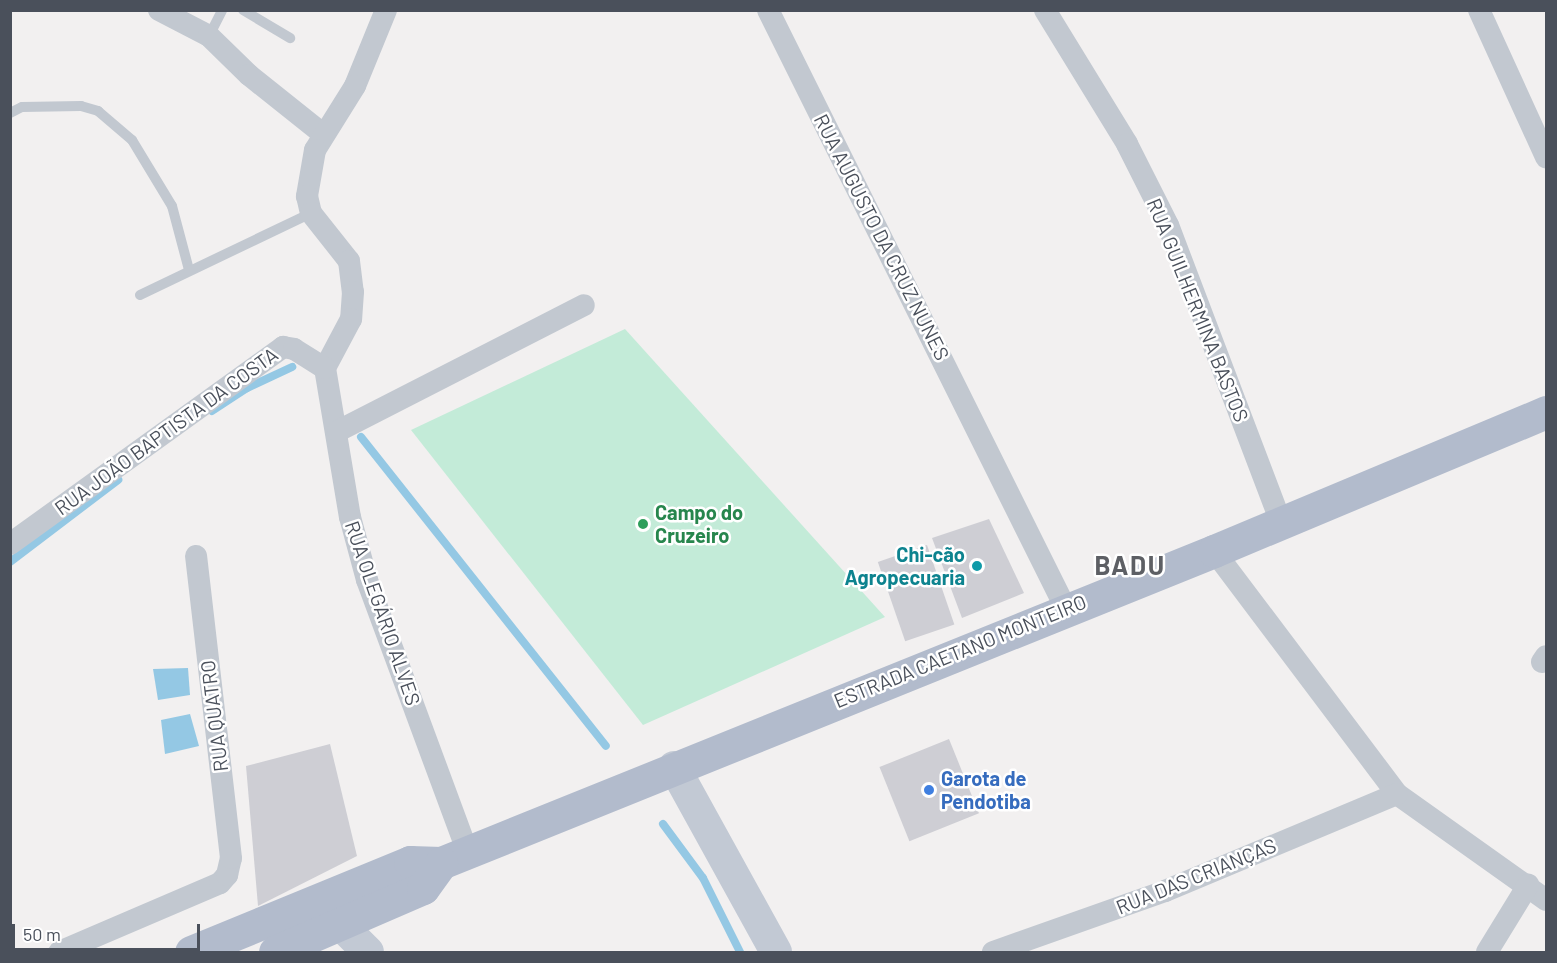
<!DOCTYPE html>
<meta charset="utf-8">
<style>
body{margin:0}
#map{position:relative;width:1557px;height:963px;overflow:hidden;background:#f2f0f0;font-family:Barlow,sans-serif}
div>[style]{position:absolute}
.green>*{inset:0;background:#c3ebd8}
.water>*{inset:0;background:#94c8e4}
.stream>*{height:8px;margin:-4px;padding:0 4px;transform-origin:4px;border-radius:4px;background:#94c8e4}
.building>*{inset:0;background:#ceced4;transform-origin:0 0}
.lane>*{height:10px;margin:-5px;padding:0 5px;transform-origin:5px;border-radius:5px;background:#c2c8d0}
.street>*{height:22px;margin:-11px;padding:0 11px;transform-origin:11px;border-radius:11px;background:#c2c8d0}
.secondary>*{height:32px;margin:-16px;padding:0 16px;transform-origin:16px;border-radius:16px;background:#c2c9d4}
.primary>*{height:33px;margin:-16.5px;padding:0 16.5px;transform-origin:16.5px;border-radius:16.5px;background:#b2bbcc}
.dots>*{width:16px;height:16px;translate:-50% -50%;box-sizing:border-box;border:3px solid #fff;border-radius:50%}
span{translate:-50% -50%;white-space:nowrap;text-align:center;line-height:1.15;-webkit-text-stroke:5px #fff;paint-order:stroke}
.street-label{font-size:20px;color:#4a505b}
.leisure-label{font-size:20px;color:#27864d;font-weight:700}
.left{translate:0 -50%;text-align:left}
.culture-label{font-size:20px;color:#0d838f;font-weight:700}
.right{translate:-100% -50%;text-align:right}
.shop-label{font-size:20px;color:#366cbe;font-weight:700}
.district-label{font-size:26px;color:#5d5f64;font-weight:700;letter-spacing:1.5px}
.frame{position:absolute;inset:0;border:12px solid #4a505b;pointer-events:none}
.scale{position:absolute;left:12px;top:924px;width:188px;height:27px;box-sizing:border-box;border:3px solid #4a505b;border-top:0;padding-left:8px;font-size:18px;line-height:21px;white-space:nowrap;color:#4a505b;-webkit-text-stroke:4px #fff;paint-order:stroke}
</style>
<div id="map">
<div class="green">
<div style="clip-path:polygon(625px 329px,885px 617px,643px 725px,411px 430px)"></div>
</div>
<div class="water">
<div style="clip-path:polygon(188px 668px,190px 695px,158px 700px,153px 669px)"></div>
<div style="clip-path:polygon(190px 714px,199px 746px,165px 754px,161px 720px)"></div>
</div>
<div class="stream">
<div style="left:212px;top:411px;width:42px;rotate:-33.3deg"></div>
<div style="left:247px;top:388px;width:50px;rotate:-25deg"></div>
<div style="left:361px;top:437px;width:394px;rotate:51.6deg"></div>
<div style="left:10px;top:562px;width:136px;rotate:-37.2deg"></div>
<div style="left:663px;top:824px;width:67px;rotate:53.5deg"></div>
<div style="left:703px;top:878px;width:83px;rotate:63.4deg"></div>
</div>
<div class="building">
<div style="clip-path:polygon(989px 519px,1024px 593px,962px 618px,932px 538px)"></div>
<div style="left:927px;top:545px;width:84px;height:52px;rotate:71deg"></div>
<div style="left:949px;top:739px;width:80px;height:75px;rotate:68deg"></div>
<div style="clip-path:polygon(330px 744px,357px 856px,258px 906px,246px 766px)"></div>
</div>
<div class="lane">
<div style="left:243px;top:10px;width:55px;rotate:30.8deg"></div>
<div style="left:209px;top:36px;width:29px;rotate:-63deg"></div>
<div style="left:10px;top:113px;width:13px;rotate:-27deg"></div>
<div style="left:22px;top:107px;width:59px;rotate:-1deg"></div>
<div style="left:81px;top:106px;width:18px;rotate:16deg"></div>
<div style="left:98px;top:111px;width:45px;rotate:40.5deg"></div>
<div style="left:132px;top:140px;width:77px;rotate:58.8deg"></div>
<div style="left:172px;top:206px;width:66px;rotate:75.1deg"></div>
<div style="left:140px;top:295px;width:190px;rotate:-25.6deg"></div>
</div>
<div class="street">
<div style="left:159px;top:10px;width:56px;rotate:27.5deg"></div>
<div style="left:209px;top:36px;width:56px;rotate:44.3deg"></div>
<div style="left:249px;top:75px;width:95px;rotate:38.6deg"></div>
<div style="left:386px;top:10px;width:82px;rotate:112.2deg"></div>
<div style="left:355px;top:86px;width:75px;rotate:122deg"></div>
<div style="left:315px;top:150px;width:47px;rotate:99.9deg"></div>
<div style="left:307px;top:196px;width:17px;rotate:77deg"></div>
<div style="left:311px;top:213px;width:61px;rotate:51.6deg"></div>
<div style="left:349px;top:261px;width:31px;rotate:83deg"></div>
<div style="left:353px;top:292px;width:27px;rotate:94deg"></div>
<div style="left:351px;top:319px;width:55px;rotate:118deg"></div>
<div style="left:325px;top:368px;width:151px;rotate:80.5deg"></div>
<div style="left:350px;top:517px;width:65px;rotate:74.9deg"></div>
<div style="left:367px;top:580px;width:289px;rotate:69.7deg"></div>
<div style="left:768px;top:10px;width:669px;rotate:63.55deg"></div>
<div style="left:1045px;top:10px;width:157px;rotate:58.5deg"></div>
<div style="left:1127px;top:144px;width:91px;rotate:63.2deg"></div>
<div style="left:1168px;top:225px;width:319px;rotate:69.2deg"></div>
<div style="left:1479px;top:10px;width:162px;rotate:65.5deg"></div>
<div style="left:338px;top:431px;width:276px;rotate:-27.1deg"></div>
<div style="left:10px;top:544px;width:337px;rotate:-35.8deg"></div>
<div style="left:283px;top:347px;width:11px;rotate:10deg"></div>
<div style="left:294px;top:349px;width:36px;rotate:32deg"></div>
<div style="left:1214px;top:551px;width:304px;rotate:53deg"></div>
<div style="left:1397px;top:794px;width:183px;rotate:35.4deg"></div>
<div style="left:1542px;top:662px;width:7px;rotate:-56deg"></div>
<div style="left:59px;top:952px;width:175px;rotate:-23.2deg"></div>
<div style="left:220px;top:883px;width:11px;rotate:-49deg"></div>
<div style="left:227px;top:875px;width:17px;rotate:-77deg"></div>
<div style="left:231px;top:858px;width:304px;rotate:-96.6deg"></div>
<div style="left:993px;top:952px;width:182px;rotate:-19.5deg"></div>
<div style="left:1165px;top:891px;width:251px;rotate:-22.7deg"></div>
<div style="left:1487px;top:952px;width:79px;rotate:-58.5deg"></div>
</div>
<div class="secondary">
<div style="left:674px;top:767px;width:211px;rotate:61.1deg"></div>
<div style="left:341px;top:925px;width:38px;rotate:45deg"></div>
</div>
<div class="primary">
<div style="left:191px;top:952px;width:237px;rotate:-22.3deg"></div>
<div style="left:410px;top:862px;width:31px;rotate:2deg"></div>
<div style="left:441px;top:863px;width:834px;rotate:-21.98deg"></div>
<div style="left:1214px;top:551px;width:360px;rotate:-22.7deg"></div>
<div style="left:275px;top:952px;width:161px;rotate:-23.4deg"></div>
<div style="left:423px;top:888px;width:31px;rotate:-54deg"></div>
</div>
<div class="dots">
<div style="left:643px;top:524px;background:#2e9e5b"></div>
<div style="left:977px;top:566px;background:#0f9aa8"></div>
<div style="left:929px;top:790px;background:#3f7fe0"></div>
</div>
<div class="street-label">
<span style="left:882px;top:237px;rotate:63deg">RUA AUGUSTO DA CRUZ NUNES</span>
<span style="left:1198px;top:310px;rotate:68deg">RUA GUILHERMINA BASTOS</span>
<span style="left:166px;top:431px;rotate:-36deg">RUA JOÃO BAPTISTA DA COSTA</span>
<span style="left:383px;top:613px;rotate:71deg">RUA OLEGÁRIO ALVES</span>
<span style="left:960px;top:651px;rotate:-22deg">ESTRADA CAETANO MONTEIRO</span>
<span style="left:214px;top:716px;rotate:-97deg">RUA QUATRO</span>
<span style="left:1196px;top:876px;rotate:-22deg">RUA DAS CRIANÇAS</span>
</div>
<div class="leisure-label">
<span class="left" style="left:655px;top:524px">Campo do<br>Cruzeiro</span>
</div>
<div class="culture-label">
<span class="right" style="left:965px;top:566px">Chi-cão<br>Agropecuaria</span>
</div>
<div class="shop-label">
<span class="left" style="left:941px;top:790px">Garota de<br>Pendotiba</span>
</div>
<div class="district-label">
<span style="left:1130px;top:565px">BADU</span>
</div>
<div class="frame"></div>
<div class="scale">50 m</div>
</div>
